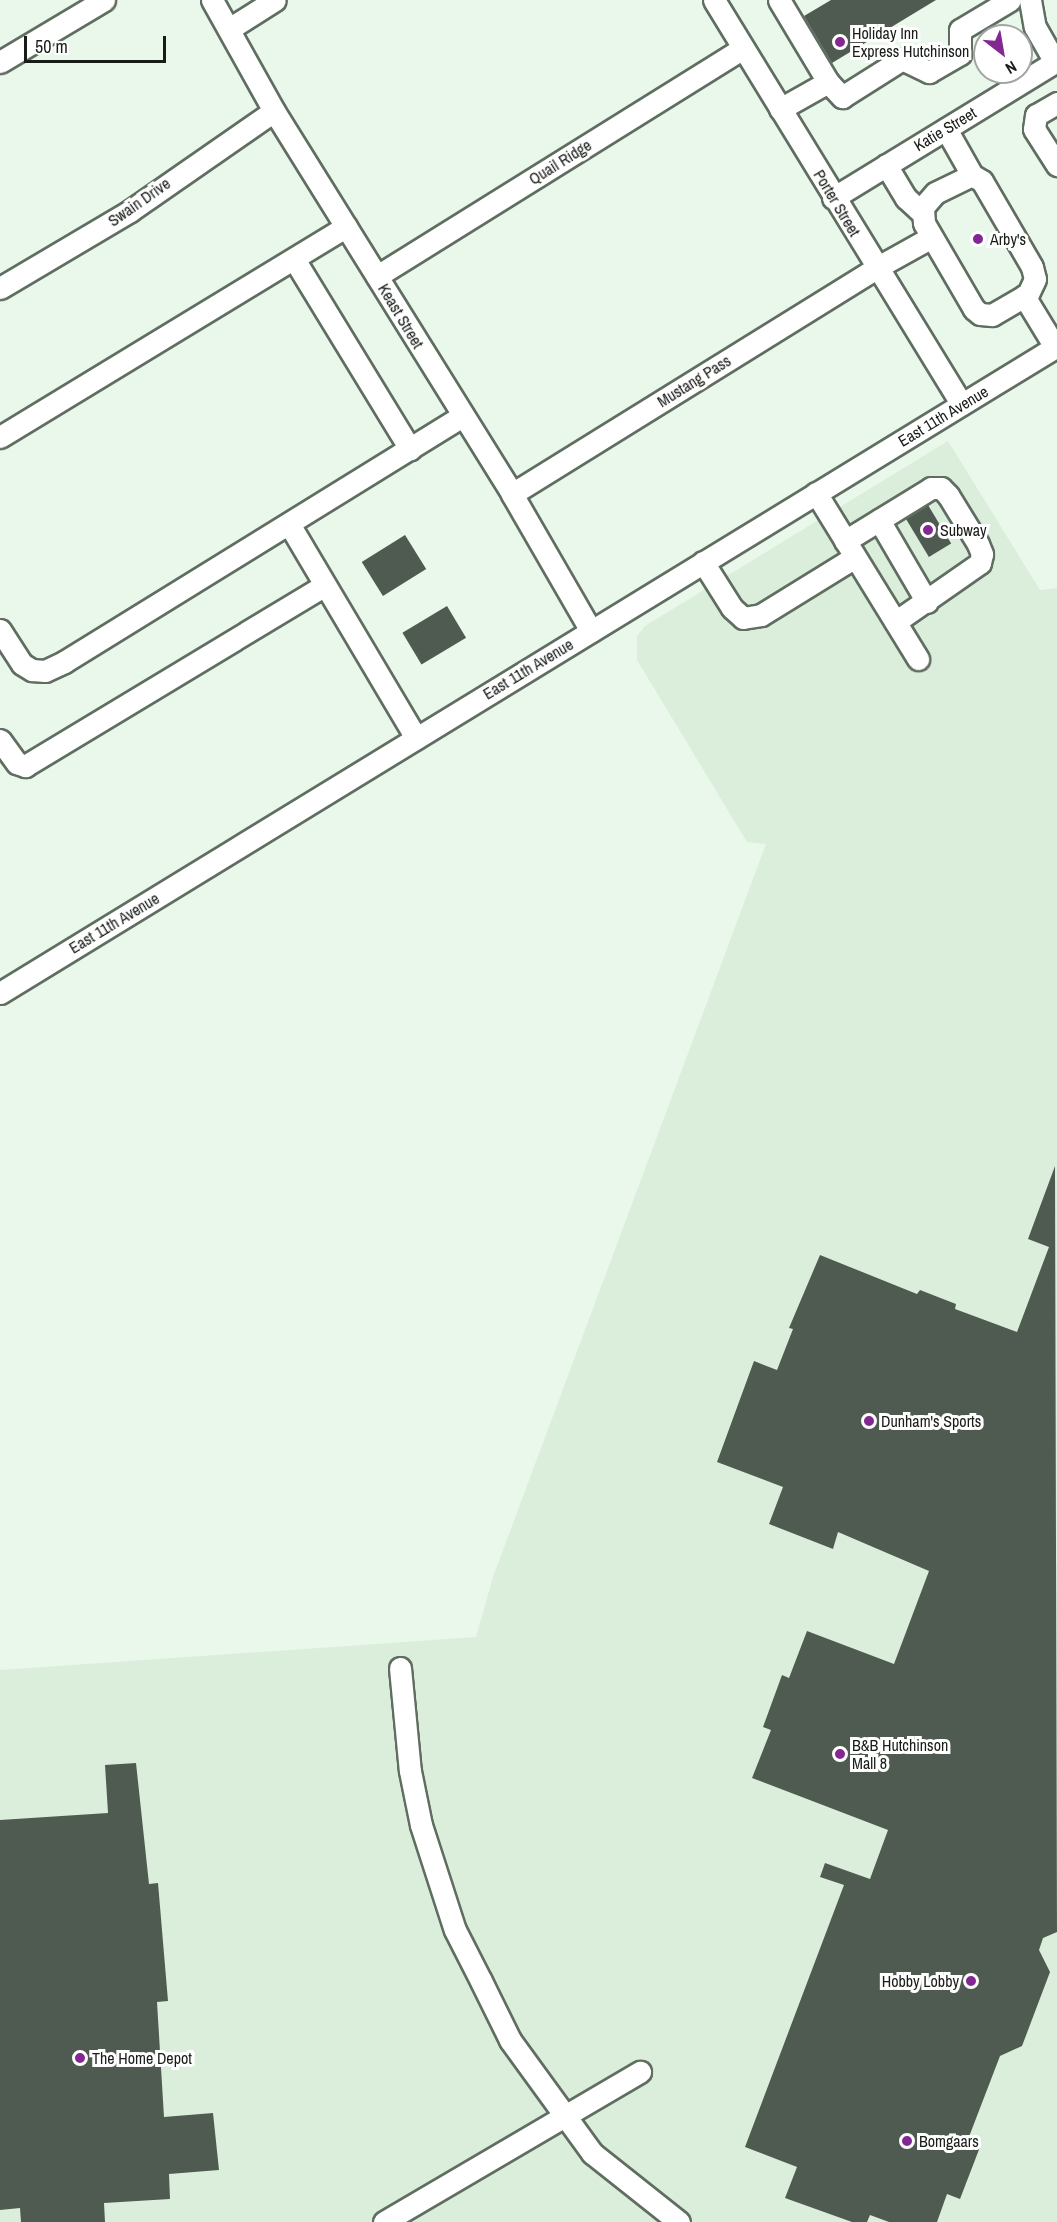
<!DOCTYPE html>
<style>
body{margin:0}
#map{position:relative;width:1057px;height:2222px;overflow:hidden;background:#e9f8ea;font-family:"Archivo Narrow",sans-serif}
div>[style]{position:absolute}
.built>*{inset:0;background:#daeedb}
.building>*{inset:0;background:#4f5b50;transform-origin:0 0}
.roads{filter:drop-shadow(2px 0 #606d61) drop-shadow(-2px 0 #606d61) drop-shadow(0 2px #606d61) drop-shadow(0 -2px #606d61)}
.minor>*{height:21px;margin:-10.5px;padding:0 10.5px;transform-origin:10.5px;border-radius:10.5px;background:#fff}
.dots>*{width:16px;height:16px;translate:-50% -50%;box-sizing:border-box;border:3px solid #fff;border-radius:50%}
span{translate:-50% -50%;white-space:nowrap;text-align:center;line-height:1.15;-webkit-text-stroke:6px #fff;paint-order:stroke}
.poi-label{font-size:16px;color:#181d18}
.left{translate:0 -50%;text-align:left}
.right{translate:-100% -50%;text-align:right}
.street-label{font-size:16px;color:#181d18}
.north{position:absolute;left:973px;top:24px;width:60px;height:60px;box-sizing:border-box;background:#fff;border:2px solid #a3a5a3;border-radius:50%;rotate:149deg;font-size:16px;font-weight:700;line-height:24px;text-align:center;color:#181d18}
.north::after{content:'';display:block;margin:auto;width:21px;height:27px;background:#832793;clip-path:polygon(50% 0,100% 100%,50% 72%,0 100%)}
.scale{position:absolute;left:24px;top:36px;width:142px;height:27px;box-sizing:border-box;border:3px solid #181d18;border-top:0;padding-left:8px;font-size:18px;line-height:21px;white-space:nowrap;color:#181d18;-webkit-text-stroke:4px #fff;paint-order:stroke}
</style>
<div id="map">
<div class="built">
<div style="clip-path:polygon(948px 441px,1040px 590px,1057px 588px,1057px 2222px,0 2222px,0 1670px,476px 1637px,493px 1577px,766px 844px,747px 842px,637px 660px,637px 636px,645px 626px)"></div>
</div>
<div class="building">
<div style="clip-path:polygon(831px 0,936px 0,832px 63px,804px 16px)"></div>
<div style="left:928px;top:505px;width:45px;height:26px;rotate:59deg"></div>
<div style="left:405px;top:535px;width:40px;height:51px;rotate:58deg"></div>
<div style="left:447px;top:606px;width:37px;height:52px;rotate:59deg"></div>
<div style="clip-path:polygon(1055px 1166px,1057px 1932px,1043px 1938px,1039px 1950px,1050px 1972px,1022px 2046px,1000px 2056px,967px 2142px,980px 2147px,960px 2199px,947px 2194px,937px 2222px,889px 2222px,870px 2215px,867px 2222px,852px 2222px,785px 2198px,797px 2167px,745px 2147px,844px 1885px,820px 1877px,825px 1863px,870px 1879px,888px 1830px,752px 1778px,771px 1730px,763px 1727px,782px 1675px,789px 1678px,807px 1631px,894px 1664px,929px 1571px,838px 1532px,833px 1549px,769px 1524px,783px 1487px,717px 1462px,754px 1361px,777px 1370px,793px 1329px,789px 1328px,820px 1255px,917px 1294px,920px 1290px,956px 1304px,955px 1309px,1017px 1332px,1049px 1247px,1028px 1239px)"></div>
<div style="clip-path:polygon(136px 1763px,149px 1884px,158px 1883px,168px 2001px,157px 2002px,164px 2117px,213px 2113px,219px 2170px,169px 2174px,170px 2199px,104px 2203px,105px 2222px,21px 2222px,20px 2208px,0 2210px,0 1820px,108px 1813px,105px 1765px)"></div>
</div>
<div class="roads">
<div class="minor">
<div style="left:212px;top:0;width:127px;rotate:60.8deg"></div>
<div style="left:274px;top:111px;width:451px;rotate:58.1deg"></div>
<div style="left:512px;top:494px;width:158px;rotate:60deg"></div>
<div style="left:714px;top:0;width:474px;rotate:58.5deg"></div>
<div style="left:779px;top:0;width:96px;rotate:59.1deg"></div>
<div style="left:828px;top:82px;width:55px;rotate:150.6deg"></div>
<div style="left:1030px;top:0;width:27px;rotate:80deg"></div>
<div style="left:1035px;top:27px;width:40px;rotate:60.3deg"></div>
<div style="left:229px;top:29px;width:54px;rotate:-32.2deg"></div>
<div style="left:0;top:62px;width:121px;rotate:-30.8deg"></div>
<div style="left:828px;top:82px;width:21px;rotate:47deg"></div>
<div style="left:842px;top:97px;width:71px;rotate:-32.3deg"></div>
<div style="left:902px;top:59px;width:30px;rotate:26deg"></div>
<div style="left:929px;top:72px;width:36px;rotate:-30deg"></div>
<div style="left:960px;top:54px;width:24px;rotate:-90deg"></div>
<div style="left:960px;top:30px;width:58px;rotate:-31deg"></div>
<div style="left:1057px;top:103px;width:24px;rotate:150deg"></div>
<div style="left:1036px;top:115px;width:14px;rotate:98deg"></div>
<div style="left:1034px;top:129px;width:43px;rotate:57.4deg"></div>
<div style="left:946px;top:129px;width:53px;rotate:60.5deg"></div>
<div style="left:886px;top:165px;width:39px;rotate:59deg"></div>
<div style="left:906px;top:198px;width:23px;rotate:43deg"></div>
<div style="left:972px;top:175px;width:12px;rotate:31deg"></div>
<div style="left:982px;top:181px;width:99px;rotate:59.8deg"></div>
<div style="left:1032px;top:267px;width:12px;rotate:76deg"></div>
<div style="left:1035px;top:279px;width:17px;rotate:115deg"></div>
<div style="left:1028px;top:294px;width:42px;rotate:149.7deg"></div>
<div style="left:992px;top:315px;width:12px;rotate:-175deg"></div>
<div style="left:980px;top:314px;width:8px;rotate:-140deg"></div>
<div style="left:974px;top:309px;width:99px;rotate:-120.2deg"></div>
<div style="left:924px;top:223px;width:16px;rotate:-94deg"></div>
<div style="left:923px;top:207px;width:18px;rotate:-49deg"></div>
<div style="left:935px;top:193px;width:41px;rotate:-25.9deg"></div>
<div style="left:833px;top:198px;width:263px;rotate:-31.5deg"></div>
<div style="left:294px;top:259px;width:223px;rotate:58.6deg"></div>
<div style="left:377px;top:276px;width:431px;rotate:-31.9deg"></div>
<div style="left:0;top:288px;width:151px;rotate:-30.6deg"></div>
<div style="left:130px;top:211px;width:175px;rotate:-34.8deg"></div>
<div style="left:1024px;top:296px;width:60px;rotate:58.7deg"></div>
<div style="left:0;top:437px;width:405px;rotate:-31.3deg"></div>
<div style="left:816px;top:493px;width:195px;rotate:58.4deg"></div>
<div style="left:512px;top:494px;width:428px;rotate:-31.8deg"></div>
<div style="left:876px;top:268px;width:62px;rotate:-29.1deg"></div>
<div style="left:879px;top:520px;width:95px;rotate:59.7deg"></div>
<div style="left:289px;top:524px;width:249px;rotate:59.3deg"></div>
<div style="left:845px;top:541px;width:101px;rotate:-31.6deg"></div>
<div style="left:931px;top:488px;width:10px"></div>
<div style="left:941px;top:488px;width:10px;rotate:45deg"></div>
<div style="left:948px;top:495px;width:57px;rotate:58.5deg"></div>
<div style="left:978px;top:544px;width:11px;rotate:68deg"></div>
<div style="left:982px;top:554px;width:9px;rotate:103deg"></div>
<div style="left:980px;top:563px;width:103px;rotate:145.2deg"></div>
<div style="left:703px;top:562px;width:54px;rotate:57.8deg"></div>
<div style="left:732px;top:608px;width:15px;rotate:42deg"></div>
<div style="left:743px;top:618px;width:18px;rotate:-9deg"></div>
<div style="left:761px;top:615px;width:110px;rotate:-31.7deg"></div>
<div style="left:0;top:630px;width:40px;rotate:57.1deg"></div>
<div style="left:22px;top:664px;width:12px;rotate:31deg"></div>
<div style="left:32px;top:670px;width:13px;rotate:4deg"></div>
<div style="left:45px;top:671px;width:21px;rotate:-25deg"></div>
<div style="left:64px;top:662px;width:469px;rotate:-31.7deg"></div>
<div style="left:0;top:740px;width:29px;rotate:54deg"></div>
<div style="left:17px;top:763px;width:9px;rotate:21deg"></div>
<div style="left:25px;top:766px;width:350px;rotate:-31.1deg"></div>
<div style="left:0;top:993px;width:1239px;rotate:-31.47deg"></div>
<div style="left:400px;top:1668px;width:103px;rotate:84.5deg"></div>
<div style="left:410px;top:1771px;width:55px;rotate:78.5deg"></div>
<div style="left:421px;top:1825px;width:110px;rotate:72.1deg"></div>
<div style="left:455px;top:1930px;width:57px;rotate:63deg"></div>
<div style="left:481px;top:1981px;width:66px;rotate:63.8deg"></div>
<div style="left:510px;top:2040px;width:140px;rotate:54deg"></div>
<div style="left:592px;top:2153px;width:111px;rotate:38.4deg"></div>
<div style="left:384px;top:2222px;width:297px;rotate:-30.4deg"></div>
</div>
</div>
<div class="dots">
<div style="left:840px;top:42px;background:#832793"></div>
<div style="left:978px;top:239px;background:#832793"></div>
<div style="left:928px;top:530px;background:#832793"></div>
<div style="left:869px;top:1421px;background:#832793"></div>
<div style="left:840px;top:1754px;background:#832793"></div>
<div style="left:971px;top:1981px;background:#832793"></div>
<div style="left:80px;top:2058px;background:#832793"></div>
<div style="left:907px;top:2141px;background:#832793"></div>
</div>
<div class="poi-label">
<span class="left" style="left:852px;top:42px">Holiday Inn<br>Express Hutchinson</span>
<span class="left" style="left:990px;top:239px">Arby's</span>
<span class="left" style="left:940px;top:530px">Subway</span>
<span class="left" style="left:881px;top:1421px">Dunham's Sports</span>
<span class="left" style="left:852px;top:1754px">B&amp;B Hutchinson<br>Mall 8</span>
<span class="right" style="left:959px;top:1981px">Hobby Lobby</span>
<span class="left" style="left:92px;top:2058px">The Home Depot</span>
<span class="left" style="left:919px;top:2141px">Bomgaars</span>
</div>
<div class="street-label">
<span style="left:945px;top:129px;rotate:-31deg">Katie Street</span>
<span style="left:560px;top:162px;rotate:-32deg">Quail Ridge</span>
<span style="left:139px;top:202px;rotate:-35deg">Swain Drive</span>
<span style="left:837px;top:203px;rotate:59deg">Porter Street</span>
<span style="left:401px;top:316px;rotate:59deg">Keast Street</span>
<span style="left:694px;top:381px;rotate:-32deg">Mustang Pass</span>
<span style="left:943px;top:416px;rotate:-31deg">East 11th Avenue</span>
<span style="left:528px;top:669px;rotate:-31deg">East 11th Avenue</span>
<span style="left:114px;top:923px;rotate:-31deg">East 11th Avenue</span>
</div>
<div class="north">N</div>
<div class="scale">50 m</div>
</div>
